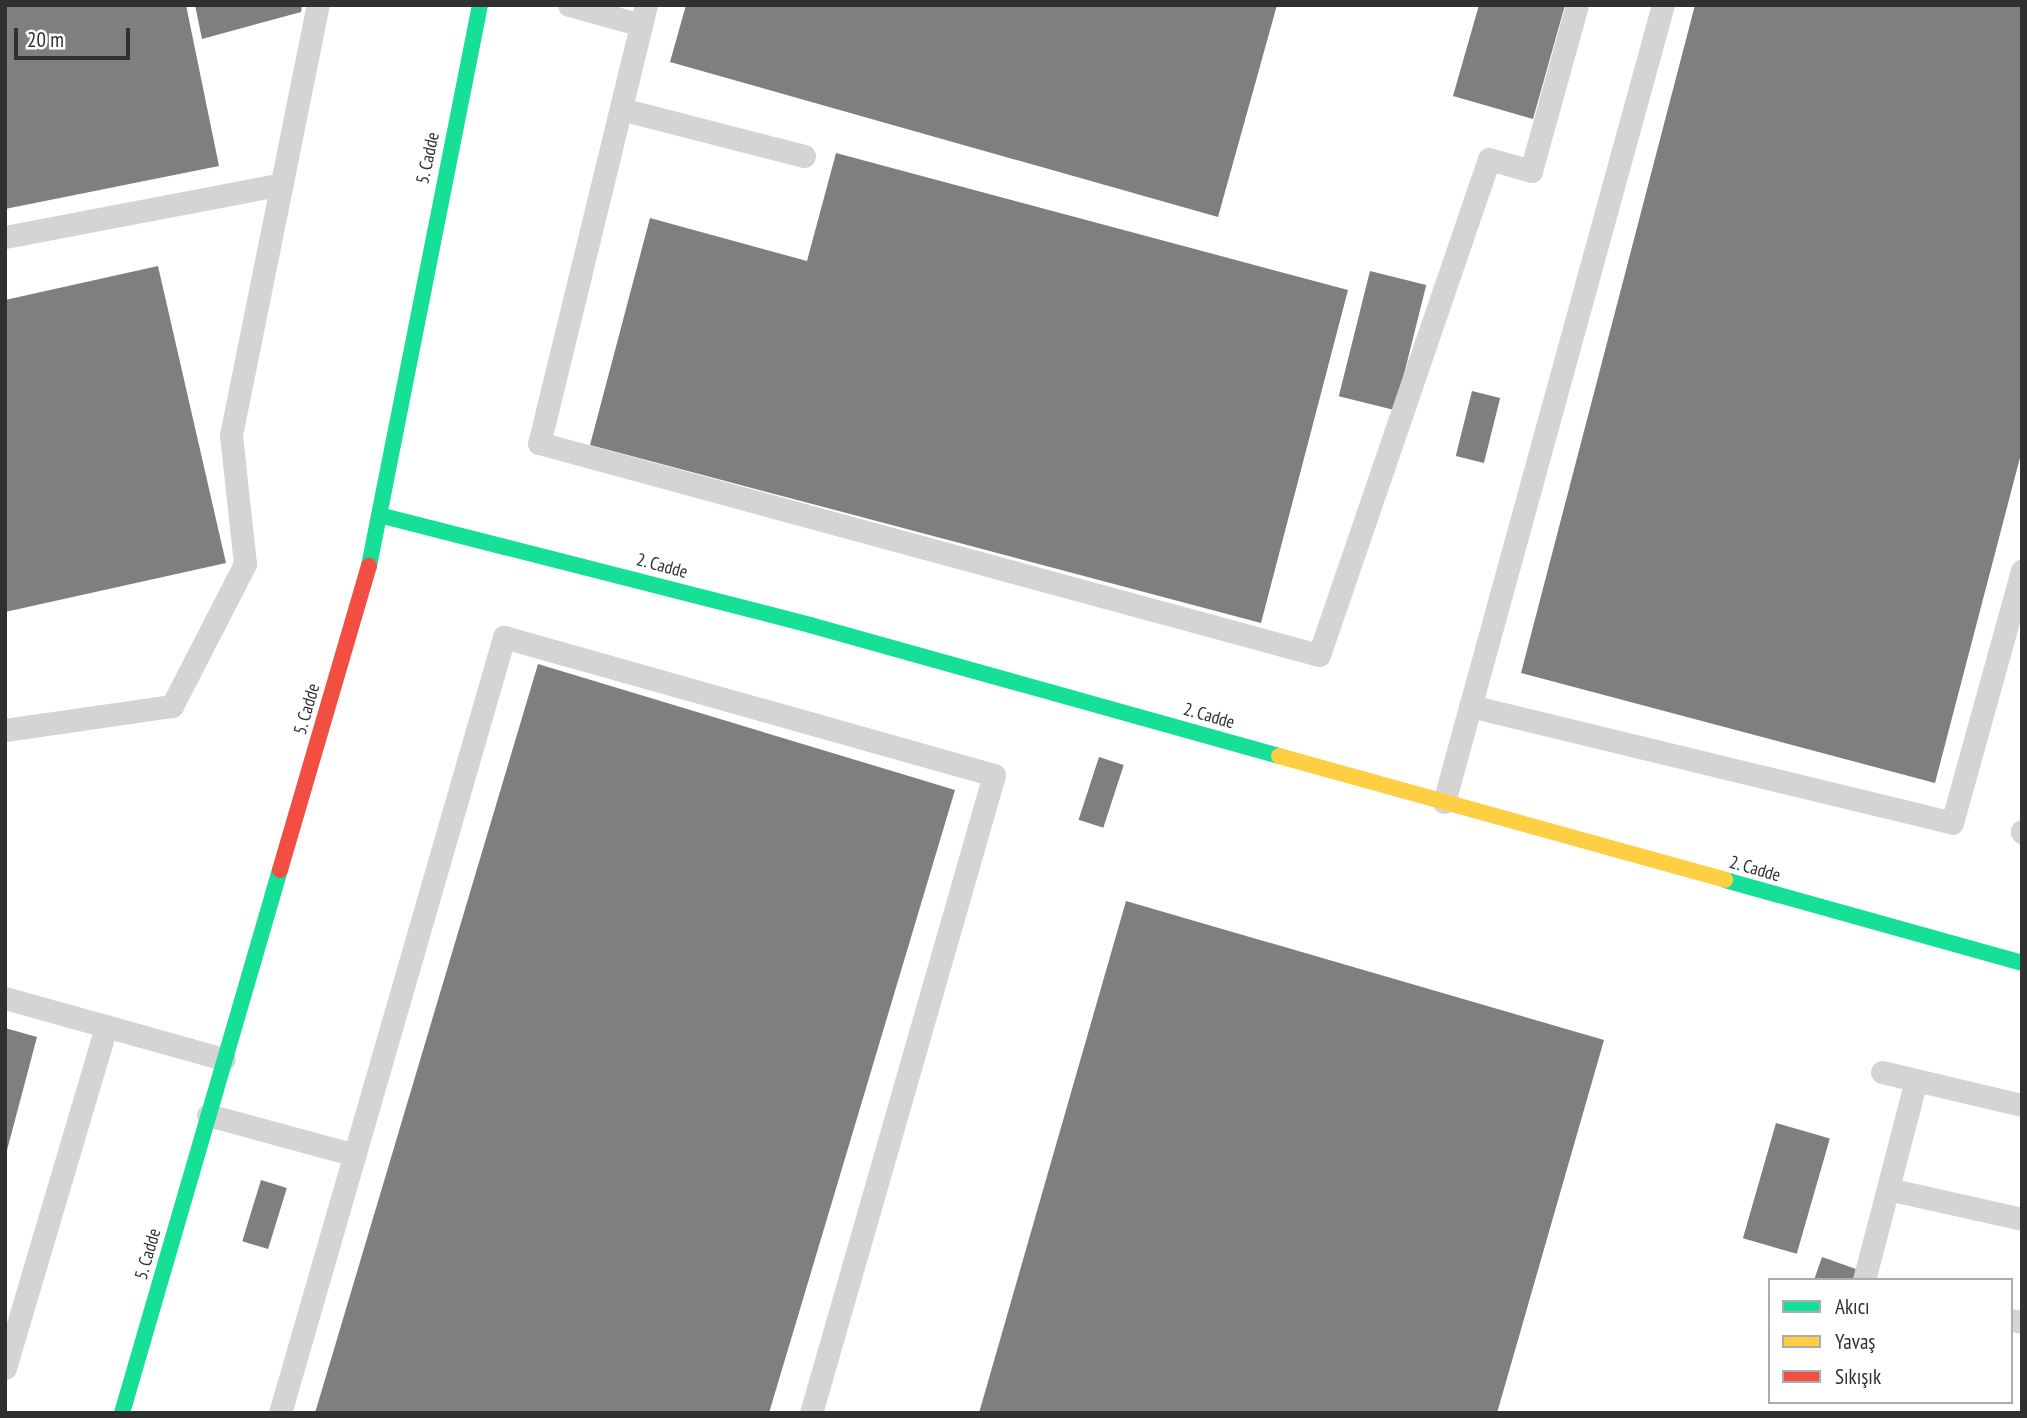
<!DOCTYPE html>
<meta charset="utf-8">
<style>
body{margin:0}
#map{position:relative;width:2027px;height:1418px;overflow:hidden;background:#fff;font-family:"PT Sans Narrow",sans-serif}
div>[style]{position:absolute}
.building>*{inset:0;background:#7f7f7f;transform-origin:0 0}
.lane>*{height:23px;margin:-11.5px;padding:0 11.5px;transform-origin:11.5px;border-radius:11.5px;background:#d4d4d4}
.fast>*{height:16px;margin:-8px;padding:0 8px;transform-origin:8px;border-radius:8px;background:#16e098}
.slow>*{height:16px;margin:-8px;padding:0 8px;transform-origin:8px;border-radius:8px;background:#ffcf43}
.jam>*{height:16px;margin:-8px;padding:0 8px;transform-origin:8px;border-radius:8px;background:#f24e42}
span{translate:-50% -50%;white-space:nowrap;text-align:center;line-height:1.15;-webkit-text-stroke:7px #fff;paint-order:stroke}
.street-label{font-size:18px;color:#303030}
.frame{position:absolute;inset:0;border:7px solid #303030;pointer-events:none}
.legend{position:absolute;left:1768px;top:1278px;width:245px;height:126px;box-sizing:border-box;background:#fff;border:2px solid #acacac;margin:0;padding:9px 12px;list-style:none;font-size:21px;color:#303030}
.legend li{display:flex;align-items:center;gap:14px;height:35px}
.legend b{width:35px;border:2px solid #acacac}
.scale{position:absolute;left:14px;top:28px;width:116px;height:32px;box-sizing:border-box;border:4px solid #303030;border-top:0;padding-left:9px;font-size:21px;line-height:24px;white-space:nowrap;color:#303030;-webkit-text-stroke:5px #fff;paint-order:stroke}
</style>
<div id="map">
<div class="building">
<div style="clip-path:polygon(5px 5px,186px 5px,219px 166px,5px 209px)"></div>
<div style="clip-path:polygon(195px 5px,302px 5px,301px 12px,202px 39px)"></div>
<div style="clip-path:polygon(686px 5px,1277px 5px,1218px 217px,670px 62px)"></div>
<div style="clip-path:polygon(1479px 5px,1565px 5px,1533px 119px,1453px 96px)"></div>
<div style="clip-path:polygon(1695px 5px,2022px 5px,2022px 450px,1935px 783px,1521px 673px)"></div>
<div style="clip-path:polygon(836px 153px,1348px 290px,1261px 623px,590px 445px,650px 218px,807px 261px)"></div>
<div style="clip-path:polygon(158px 266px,226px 563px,5px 612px,5px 300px)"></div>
<div style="left:1370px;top:271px;width:58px;height:129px;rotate:14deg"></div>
<div style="left:1472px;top:391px;width:29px;height:67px;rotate:14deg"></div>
<div style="clip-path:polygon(538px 664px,955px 790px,769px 1413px,315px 1413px)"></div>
<div style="left:1099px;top:757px;width:26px;height:66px;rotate:18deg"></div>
<div style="clip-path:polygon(1126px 901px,1604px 1040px,1497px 1413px,979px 1413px)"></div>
<div style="clip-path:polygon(5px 1028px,37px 1037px,6px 1154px,5px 1154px)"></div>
<div style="left:1776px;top:1123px;width:56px;height:120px;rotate:16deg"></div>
<div style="left:261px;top:1180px;width:27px;height:64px;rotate:17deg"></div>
<div style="clip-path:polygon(1822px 1257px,1856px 1269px,1853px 1280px,1814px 1280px)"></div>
</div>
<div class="lane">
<div style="left:569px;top:5px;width:75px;rotate:15.5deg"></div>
<div style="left:646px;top:5px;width:451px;rotate:103.7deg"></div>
<div style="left:539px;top:443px;width:808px;rotate:15.21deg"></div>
<div style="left:1319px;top:655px;width:524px;rotate:-71.08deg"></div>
<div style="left:1489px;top:159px;width:44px;rotate:15.9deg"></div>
<div style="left:1531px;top:171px;width:172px;rotate:-74.5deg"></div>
<div style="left:621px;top:109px;width:189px;rotate:14.4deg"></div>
<div style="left:5px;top:237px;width:282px;rotate:-10.8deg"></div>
<div style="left:1470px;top:706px;width:496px;rotate:13.6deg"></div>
<div style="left:1952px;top:823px;width:262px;rotate:-74.5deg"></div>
<div style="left:5px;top:730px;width:169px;rotate:-8.2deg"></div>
<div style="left:172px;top:706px;width:160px;rotate:-62.8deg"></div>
<div style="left:245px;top:564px;width:130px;rotate:-96.2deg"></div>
<div style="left:231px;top:435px;width:439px;rotate:-78.6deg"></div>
<div style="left:1444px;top:802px;width:827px;rotate:-74.64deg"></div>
<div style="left:2022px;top:831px;width:1px;rotate:90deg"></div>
<div style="left:5px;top:998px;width:227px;rotate:15.6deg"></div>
<div style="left:1882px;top:1072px;width:144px;rotate:13.3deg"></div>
<div style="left:208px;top:1115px;width:152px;rotate:15.2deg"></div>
<div style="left:1888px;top:1189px;width:137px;rotate:12.6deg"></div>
<div style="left:1864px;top:1280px;width:206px;rotate:-75.4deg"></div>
<div style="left:2011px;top:1320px;width:11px;rotate:10deg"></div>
<div style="left:5px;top:1368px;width:357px;rotate:-73.5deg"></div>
<div style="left:280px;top:1413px;width:808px;rotate:-73.9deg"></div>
<div style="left:504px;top:637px;width:509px;rotate:15.73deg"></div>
<div style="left:994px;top:775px;width:664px;rotate:106deg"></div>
</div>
<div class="fast">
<div style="left:383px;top:516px;width:441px;rotate:14.3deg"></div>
<div style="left:810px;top:625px;width:487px;rotate:15.6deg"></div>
<div style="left:369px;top:566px;width:572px;rotate:-78.81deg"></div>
<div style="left:1725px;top:880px;width:308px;rotate:15.6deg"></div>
<div style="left:122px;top:1413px;width:566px;rotate:-73.78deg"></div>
</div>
<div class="slow">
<div style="left:1279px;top:756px;width:463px;rotate:15.5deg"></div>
</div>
<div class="jam">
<div style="left:280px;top:870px;width:317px;rotate:-73.7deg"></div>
</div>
<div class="street-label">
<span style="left:428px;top:158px;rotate:-78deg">5. Cadde</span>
<span style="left:662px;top:566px;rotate:15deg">2. Cadde</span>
<span style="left:307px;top:709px;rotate:-74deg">5. Cadde</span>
<span style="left:1209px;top:716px;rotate:16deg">2. Cadde</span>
<span style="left:1755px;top:869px;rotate:16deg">2. Cadde</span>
<span style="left:148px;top:1254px;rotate:-74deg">5. Cadde</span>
</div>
<div class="frame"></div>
<ul class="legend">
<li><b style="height:9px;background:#16e098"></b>Akıcı</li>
<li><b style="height:9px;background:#ffcf43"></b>Yavaş</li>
<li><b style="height:9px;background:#f24e42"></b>Sıkışık</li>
</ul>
<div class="scale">20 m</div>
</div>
